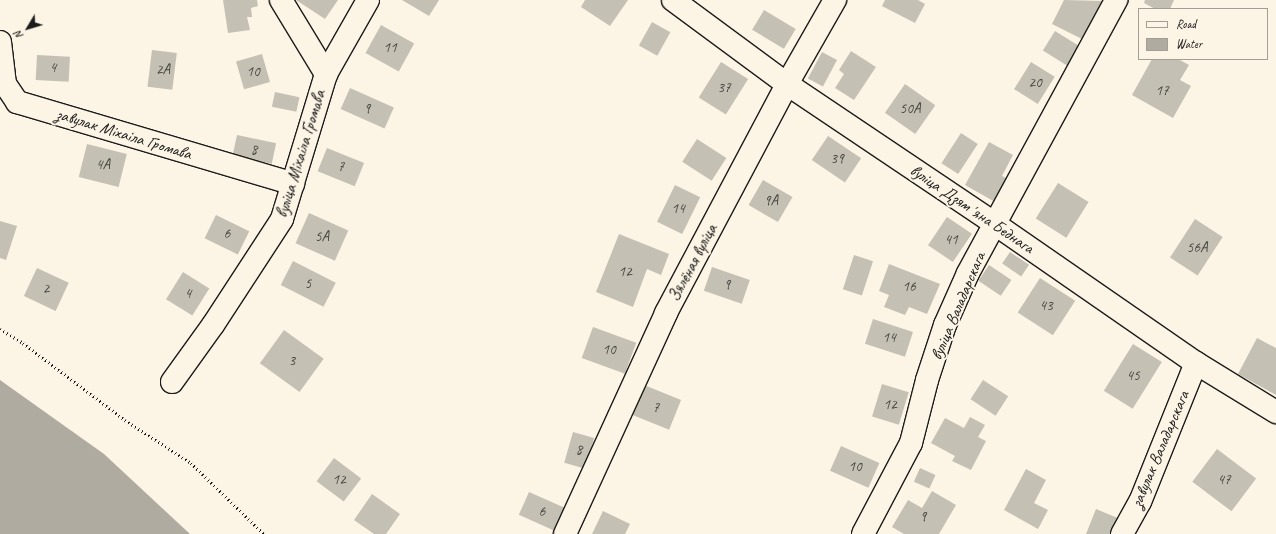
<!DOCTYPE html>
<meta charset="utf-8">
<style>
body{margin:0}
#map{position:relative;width:1276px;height:534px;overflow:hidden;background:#fcf5e5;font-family:Caveat,sans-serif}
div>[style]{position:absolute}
.water>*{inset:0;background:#b0aba1}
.building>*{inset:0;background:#c4c0b3;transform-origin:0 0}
.path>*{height:2.5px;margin-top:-1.25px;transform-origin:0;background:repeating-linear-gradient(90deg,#1c1c1c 0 1px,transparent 0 4px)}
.roads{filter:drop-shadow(1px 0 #1c1c1c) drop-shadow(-1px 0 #1c1c1c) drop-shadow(0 1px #1c1c1c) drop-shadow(0 -1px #1c1c1c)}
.minor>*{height:22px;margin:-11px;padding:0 11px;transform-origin:11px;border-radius:11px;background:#fcf5e5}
span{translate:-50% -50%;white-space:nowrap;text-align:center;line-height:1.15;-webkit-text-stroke:4px #fcf5e5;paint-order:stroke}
.number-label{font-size:15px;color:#464542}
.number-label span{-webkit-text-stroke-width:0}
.street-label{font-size:17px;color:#1c1c1c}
.legend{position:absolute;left:1138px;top:8px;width:130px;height:52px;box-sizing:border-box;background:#fcf5e5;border:1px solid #a29e95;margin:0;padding:5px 7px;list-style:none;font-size:12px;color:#1c1c1c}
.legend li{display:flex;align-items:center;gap:8px;height:20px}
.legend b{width:20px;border:1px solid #a29e95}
.north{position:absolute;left:8px;top:8px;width:40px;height:40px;-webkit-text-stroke:3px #fcf5e5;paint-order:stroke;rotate:232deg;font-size:11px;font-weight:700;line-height:16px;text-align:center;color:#1c1c1c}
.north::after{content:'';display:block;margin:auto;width:14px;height:18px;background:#1c1c1c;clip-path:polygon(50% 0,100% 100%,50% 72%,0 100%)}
</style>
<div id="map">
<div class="water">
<div style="clip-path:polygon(0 380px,104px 454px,190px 534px,0 534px)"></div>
</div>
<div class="building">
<div style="clip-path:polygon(223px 0,257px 0,258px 6px,251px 8px,252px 17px,247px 17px,250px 30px,228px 33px)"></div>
<div style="clip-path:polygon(296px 0,338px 0,325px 19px)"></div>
<div style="clip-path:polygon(402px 0,439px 0,429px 16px)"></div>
<div style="clip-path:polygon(585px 0,628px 0,610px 26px,581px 7px)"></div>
<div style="clip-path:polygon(885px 0,918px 0,925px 4px,915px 23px,882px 6px)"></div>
<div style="clip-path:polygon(1064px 0,1104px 1px,1084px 40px,1052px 24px)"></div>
<div style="clip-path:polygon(1145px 0,1174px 0,1170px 9px,1155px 9px,1144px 3px)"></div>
<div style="left:764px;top:10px;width:37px;height:23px;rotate:31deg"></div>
<div style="left:652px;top:22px;width:21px;height:27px;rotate:29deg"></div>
<div style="left:381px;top:25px;width:38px;height:32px;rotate:29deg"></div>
<div style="left:1055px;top:31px;width:36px;height:23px;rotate:32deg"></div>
<div style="left:152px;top:50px;width:25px;height:37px;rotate:7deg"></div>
<div style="clip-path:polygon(851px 51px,876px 67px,854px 100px,835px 88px,844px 74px,839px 70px)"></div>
<div style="left:822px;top:52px;width:17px;height:30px;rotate:28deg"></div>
<div style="left:262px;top:54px;width:29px;height:27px;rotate:74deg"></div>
<div style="left:37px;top:55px;width:33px;height:25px;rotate:3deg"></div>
<div style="clip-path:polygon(1152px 59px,1178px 59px,1189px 65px,1180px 80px,1191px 86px,1173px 118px,1132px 95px)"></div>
<div style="left:721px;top:62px;width:32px;height:42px;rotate:32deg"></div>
<div style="left:1031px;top:62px;width:28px;height:32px;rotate:32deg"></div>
<div style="left:905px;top:84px;width:37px;height:35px;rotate:35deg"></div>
<div style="left:350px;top:88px;width:48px;height:23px;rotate:24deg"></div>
<div style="left:275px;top:92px;width:25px;height:15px;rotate:12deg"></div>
<div style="left:961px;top:133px;width:20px;height:36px;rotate:33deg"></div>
<div style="left:237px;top:135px;width:40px;height:21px;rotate:12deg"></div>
<div style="left:828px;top:136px;width:40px;height:29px;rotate:34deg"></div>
<div style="left:697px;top:139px;width:35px;height:27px;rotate:33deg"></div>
<div style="clip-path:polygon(989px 142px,1013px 155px,1002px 176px,1008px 179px,995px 202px,965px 185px)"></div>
<div style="left:87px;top:144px;width:41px;height:34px;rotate:14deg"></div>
<div style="left:327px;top:148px;width:40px;height:25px;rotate:22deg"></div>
<div style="left:763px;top:180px;width:34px;height:29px;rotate:30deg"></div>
<div style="left:1058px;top:183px;width:36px;height:42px;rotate:32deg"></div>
<div style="left:675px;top:185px;width:28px;height:41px;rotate:26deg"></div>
<div style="left:309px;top:213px;width:43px;height:33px;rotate:24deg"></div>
<div style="left:216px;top:215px;width:37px;height:26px;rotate:26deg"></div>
<div style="left:947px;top:217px;width:30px;height:34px;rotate:34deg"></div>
<div style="left:1195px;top:219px;width:33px;height:46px;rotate:33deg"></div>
<div style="clip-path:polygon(0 221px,17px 226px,6px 260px,0 258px)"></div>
<div style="clip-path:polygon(619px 234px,669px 254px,661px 275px,647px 269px,633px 307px,596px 292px)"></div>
<div style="left:1010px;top:252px;width:23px;height:14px;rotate:34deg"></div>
<div style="left:854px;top:255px;width:20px;height:36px;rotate:18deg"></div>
<div style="left:293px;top:261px;width:48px;height:27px;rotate:27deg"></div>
<div style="clip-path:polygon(889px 264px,940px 284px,927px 314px,909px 307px,905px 315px,884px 307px,889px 295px,879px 291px)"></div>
<div style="left:989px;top:265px;width:27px;height:19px;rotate:34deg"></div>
<div style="left:712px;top:267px;width:40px;height:25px;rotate:19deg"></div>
<div style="left:37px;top:268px;width:35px;height:31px;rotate:25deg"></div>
<div style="left:183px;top:272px;width:31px;height:32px;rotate:32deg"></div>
<div style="left:1040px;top:278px;width:42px;height:41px;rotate:33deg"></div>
<div style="left:873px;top:319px;width:42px;height:26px;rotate:18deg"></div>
<div style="left:593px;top:327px;width:46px;height:33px;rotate:20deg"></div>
<div style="left:284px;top:330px;width:49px;height:41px;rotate:36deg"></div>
<div style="clip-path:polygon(1257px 338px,1276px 348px,1276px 395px,1238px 374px)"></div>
<div style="left:1133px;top:344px;width:34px;height:55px;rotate:32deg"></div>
<div style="left:983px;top:380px;width:30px;height:23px;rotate:33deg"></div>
<div style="left:882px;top:384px;width:28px;height:34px;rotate:17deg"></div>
<div style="left:644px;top:385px;width:40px;height:32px;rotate:22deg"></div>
<div style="clip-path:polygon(970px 417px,985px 425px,978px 437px,986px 441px,971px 470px,952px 461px,955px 456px,931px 443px,945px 418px,964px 428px)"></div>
<div style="left:573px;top:432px;width:22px;height:32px;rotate:16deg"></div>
<div style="left:841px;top:446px;width:42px;height:27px;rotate:24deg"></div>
<div style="left:1217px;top:449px;width:49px;height:41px;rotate:37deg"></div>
<div style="left:334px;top:458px;width:34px;height:29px;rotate:37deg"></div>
<div style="left:920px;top:468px;width:17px;height:15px;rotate:24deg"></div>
<div style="clip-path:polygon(1026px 469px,1046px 480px,1034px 503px,1048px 510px,1038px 529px,1004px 510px)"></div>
<div style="clip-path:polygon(932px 491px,956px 505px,939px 534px,904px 534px,892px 527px,908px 500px,922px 508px)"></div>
<div style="left:529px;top:492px;width:39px;height:25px;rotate:24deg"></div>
<div style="clip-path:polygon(372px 494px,400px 514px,386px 534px,374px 534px,354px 520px)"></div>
<div style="clip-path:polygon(1096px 509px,1120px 519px,1114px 534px,1086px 534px)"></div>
<div style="clip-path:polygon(603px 511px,630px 524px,625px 534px,592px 534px)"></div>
</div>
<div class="path">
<div style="left:0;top:329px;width:27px;rotate:31deg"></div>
<div style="left:23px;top:343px;width:128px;rotate:37deg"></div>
<div style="left:125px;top:420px;width:79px;rotate:33.1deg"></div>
<div style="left:191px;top:463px;width:102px;rotate:44.2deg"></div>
</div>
<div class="roads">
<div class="minor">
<div style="left:281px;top:0;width:87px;rotate:58.7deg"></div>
<div style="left:673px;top:0;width:142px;rotate:36.4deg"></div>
<div style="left:787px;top:84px;width:251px;rotate:33.9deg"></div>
<div style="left:995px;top:224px;width:244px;rotate:34.7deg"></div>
<div style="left:1196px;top:363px;width:94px;rotate:31.5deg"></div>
<div style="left:0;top:42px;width:42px;rotate:83.2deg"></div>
<div style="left:5px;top:84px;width:22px;rotate:56deg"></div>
<div style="left:17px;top:102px;width:288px;rotate:16.5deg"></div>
<div style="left:172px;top:382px;width:70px;rotate:-54.3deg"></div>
<div style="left:213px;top:325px;width:126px;rotate:-56.9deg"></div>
<div style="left:282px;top:219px;width:152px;rotate:-73.1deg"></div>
<div style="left:326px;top:74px;width:85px;rotate:-60.4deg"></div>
<div style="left:565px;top:534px;width:243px;rotate:-65.4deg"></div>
<div style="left:666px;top:313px;width:259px;rotate:-62.1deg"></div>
<div style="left:787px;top:84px;width:97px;rotate:-60.3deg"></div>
<div style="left:863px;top:534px;width:103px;rotate:-62.2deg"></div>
<div style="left:911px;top:443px;width:65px;rotate:-75.7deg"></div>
<div style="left:927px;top:380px;width:58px;rotate:-71.9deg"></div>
<div style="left:945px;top:325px;width:57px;rotate:-66.1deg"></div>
<div style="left:968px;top:273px;width:311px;rotate:-61.5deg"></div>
<div style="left:1122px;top:534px;width:37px;rotate:-61deg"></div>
<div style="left:1140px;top:502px;width:150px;rotate:-68.1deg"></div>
</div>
</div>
<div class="number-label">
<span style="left:390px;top:48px">11</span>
<span style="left:53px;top:68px">4</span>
<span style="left:163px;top:70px">2А</span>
<span style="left:253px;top:72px">10</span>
<span style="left:1035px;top:83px">20</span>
<span style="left:724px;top:88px">37</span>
<span style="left:1162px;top:91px">17</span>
<span style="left:367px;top:109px">9</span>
<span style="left:910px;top:109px">50А</span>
<span style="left:254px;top:150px">8</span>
<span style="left:837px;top:159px">39</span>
<span style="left:103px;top:165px">4А</span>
<span style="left:341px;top:167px">7</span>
<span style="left:771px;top:201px">9А</span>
<span style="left:678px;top:209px">14</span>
<span style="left:227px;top:234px">6</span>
<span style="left:322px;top:237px">5А</span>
<span style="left:951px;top:240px">41</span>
<span style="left:1197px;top:248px">56А</span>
<span style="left:625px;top:272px">12</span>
<span style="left:308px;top:284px">5</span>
<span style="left:727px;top:285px">9</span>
<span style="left:909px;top:287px">16</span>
<span style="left:46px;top:289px">2</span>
<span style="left:188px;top:294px">4</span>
<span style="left:1046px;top:306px">43</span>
<span style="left:889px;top:338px">14</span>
<span style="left:609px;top:350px">10</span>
<span style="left:292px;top:361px">3</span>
<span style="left:1133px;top:376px">45</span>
<span style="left:890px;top:405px">12</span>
<span style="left:656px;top:408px">7</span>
<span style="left:579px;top:450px">8</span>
<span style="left:855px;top:467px">10</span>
<span style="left:339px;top:480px">12</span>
<span style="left:1224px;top:480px">47</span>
<span style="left:542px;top:512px">6</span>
<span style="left:923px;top:517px">9</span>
</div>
<div class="street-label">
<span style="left:124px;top:134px;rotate:17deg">завулак Міхаіла Громава</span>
<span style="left:301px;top:154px;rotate:-73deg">вуліца Міхаіла Громава</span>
<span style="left:972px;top:209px;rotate:34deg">вуліца Дзямʼяна Беднага</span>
<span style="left:693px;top:263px;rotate:-62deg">Зялёная вуліца</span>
<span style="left:958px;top:306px;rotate:-67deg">вуліца Валадарскага</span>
<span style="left:1160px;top:449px;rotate:-67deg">завулак Валадарскага</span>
</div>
<ul class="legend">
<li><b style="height:5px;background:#fcf5e5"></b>Road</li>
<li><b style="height:11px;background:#b0aba1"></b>Water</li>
</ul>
<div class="north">N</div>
</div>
